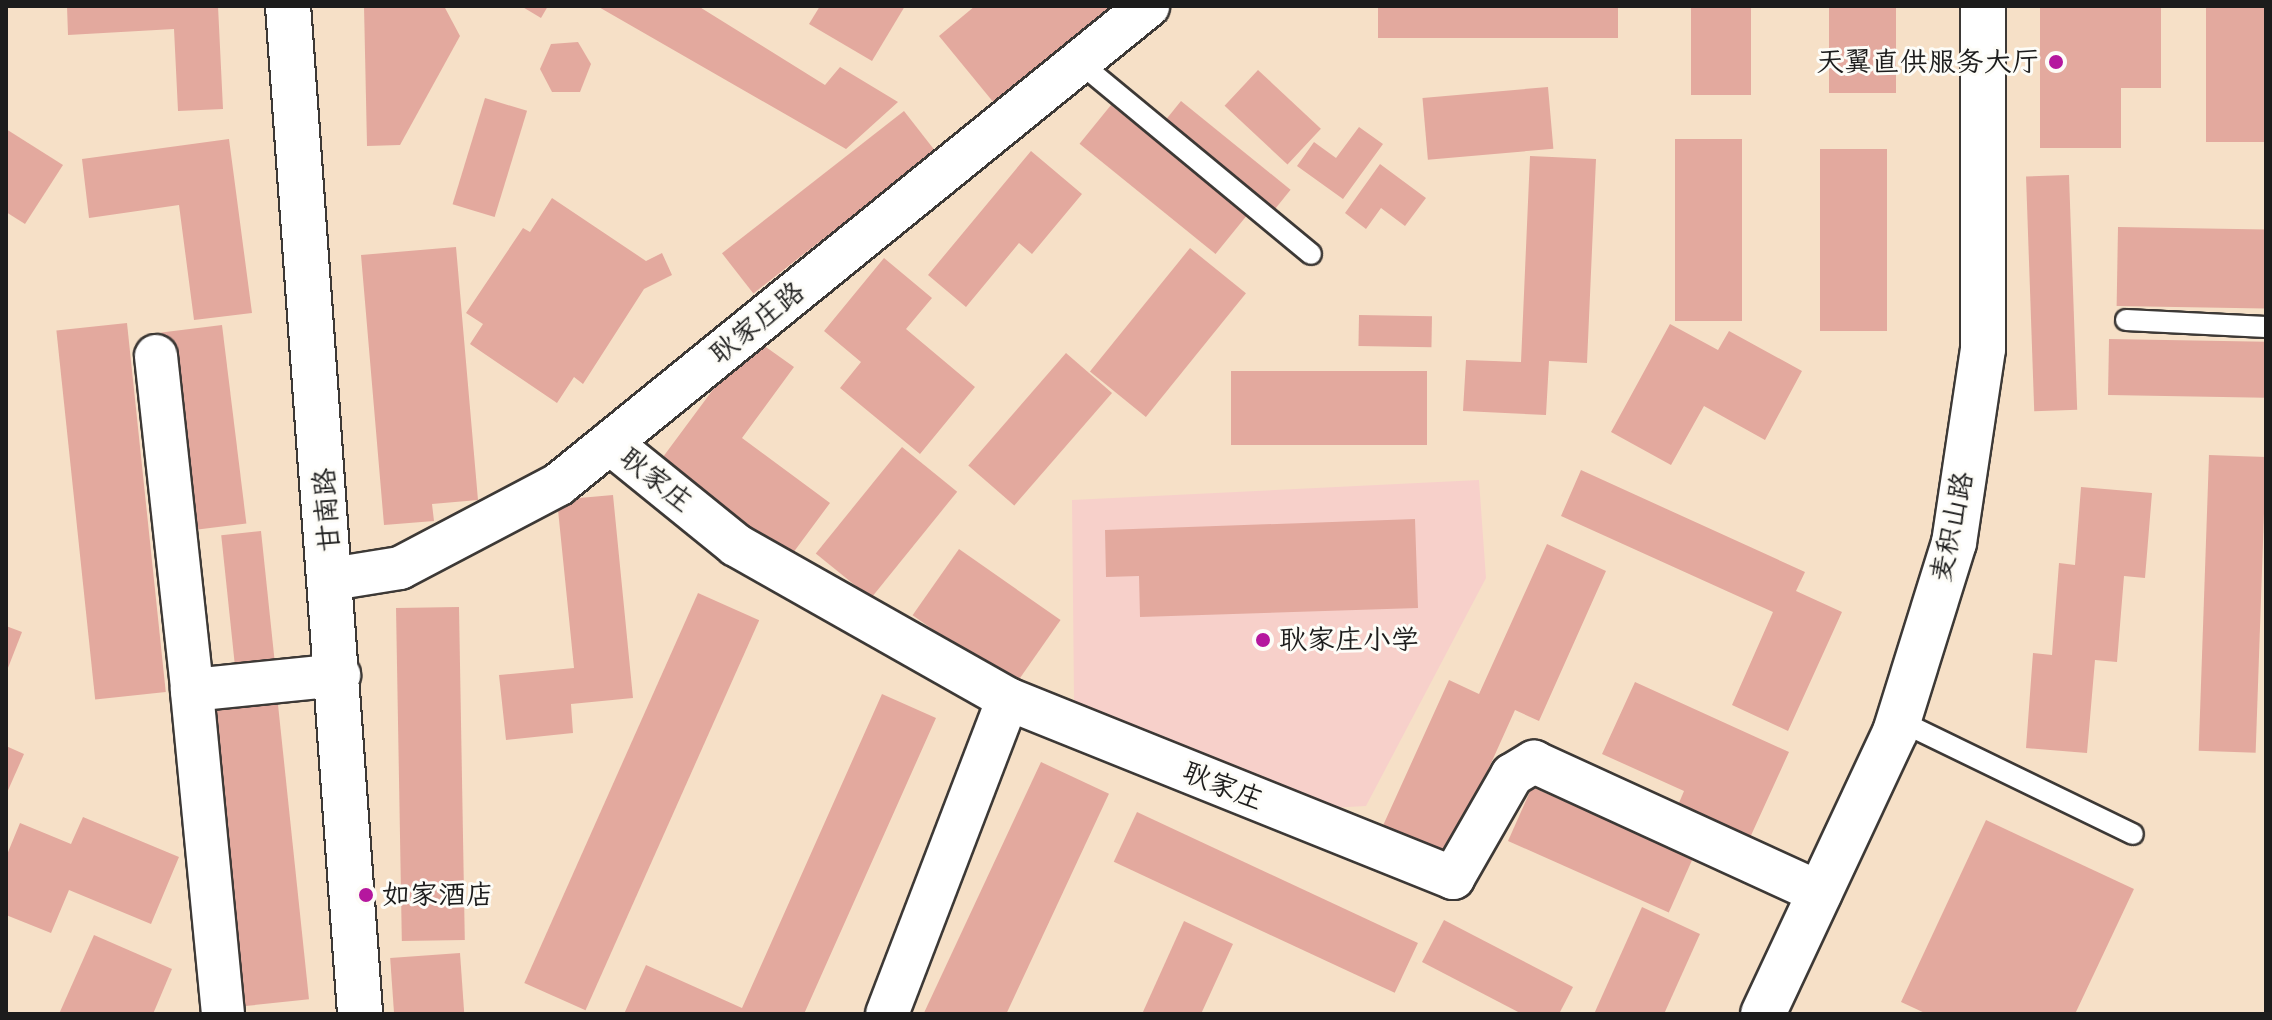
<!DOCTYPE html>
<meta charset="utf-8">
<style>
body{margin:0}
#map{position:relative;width:2272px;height:1020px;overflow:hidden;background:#f6e0c7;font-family:"Comic Neue","LXGW WenKai TC",sans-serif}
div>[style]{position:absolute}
.built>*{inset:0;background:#f7d0ca}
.building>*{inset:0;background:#e3a99e;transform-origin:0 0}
.roads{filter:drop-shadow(2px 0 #3d3936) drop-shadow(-2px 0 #3d3936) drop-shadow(0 2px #3d3936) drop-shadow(0 -2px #3d3936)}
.lane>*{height:20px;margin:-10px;padding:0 10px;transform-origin:10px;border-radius:10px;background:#fff}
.street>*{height:42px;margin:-21px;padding:0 21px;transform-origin:21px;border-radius:21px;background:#fff}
.secondary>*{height:44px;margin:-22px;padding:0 22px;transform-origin:22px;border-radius:22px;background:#fff}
.dots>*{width:22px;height:22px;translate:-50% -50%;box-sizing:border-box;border:4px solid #fdfcf7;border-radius:50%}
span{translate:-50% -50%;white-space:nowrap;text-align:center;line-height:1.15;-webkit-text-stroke:6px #fdfcf7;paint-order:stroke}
.poi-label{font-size:28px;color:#1c1c1c}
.right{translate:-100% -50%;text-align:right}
.left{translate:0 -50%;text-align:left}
.street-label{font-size:28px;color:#1c1c1c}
.frame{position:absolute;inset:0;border:8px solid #1c1c1c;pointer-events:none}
</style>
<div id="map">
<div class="built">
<div style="clip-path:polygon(1479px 480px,1486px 578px,1366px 806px,1329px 808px,1074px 701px,1072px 500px)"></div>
</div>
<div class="building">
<div style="clip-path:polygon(67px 6px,218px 6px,223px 109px,178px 111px,174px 29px,68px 35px)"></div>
<div style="clip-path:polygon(364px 6px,444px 6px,460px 36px,400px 145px,367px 146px)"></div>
<div style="clip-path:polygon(521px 6px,548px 6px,541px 18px)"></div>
<div style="clip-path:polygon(597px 6px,698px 6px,825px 85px,840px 67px,898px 102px,846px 149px)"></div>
<div style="clip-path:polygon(820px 6px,905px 6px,872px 61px,809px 24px)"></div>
<div style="clip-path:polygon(975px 6px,1111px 6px,994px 103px,939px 36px)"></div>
<div style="left:1378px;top:6px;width:240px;height:32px"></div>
<div style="left:1691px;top:6px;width:60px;height:89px"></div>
<div style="left:1829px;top:6px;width:67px;height:87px"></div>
<div style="clip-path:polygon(2040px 6px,2161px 6px,2161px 88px,2121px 88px,2121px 148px,2040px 148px)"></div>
<div style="left:2206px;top:6px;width:60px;height:136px"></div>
<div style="clip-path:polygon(578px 42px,591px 64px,580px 92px,552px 92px,540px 69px,551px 44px)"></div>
<div style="left:1258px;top:70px;width:86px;height:49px;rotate:43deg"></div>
<div style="left:1548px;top:87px;width:62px;height:126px;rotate:85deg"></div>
<div style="left:485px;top:98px;width:44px;height:111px;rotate:17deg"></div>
<div style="left:1181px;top:101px;width:141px;height:26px;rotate:39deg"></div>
<div style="left:1111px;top:105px;width:175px;height:50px;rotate:39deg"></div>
<div style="left:904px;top:111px;width:51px;height:231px;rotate:52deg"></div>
<div style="clip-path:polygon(1359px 127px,1383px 144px,1343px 199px,1297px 166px,1314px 142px,1336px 158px)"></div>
<div style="clip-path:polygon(6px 129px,63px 165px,25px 224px,6px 212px)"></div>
<div style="clip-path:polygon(229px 139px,252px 313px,194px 320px,179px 205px,89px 218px,82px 159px)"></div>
<div style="left:1675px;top:139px;width:67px;height:182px"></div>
<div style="left:1820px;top:149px;width:67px;height:182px"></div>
<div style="clip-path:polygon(1031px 151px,1082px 194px,1032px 254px,1019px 243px,966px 307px,928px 275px)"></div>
<div style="clip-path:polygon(1530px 156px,1596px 159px,1587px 363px,1549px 361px,1546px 415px,1463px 411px,1466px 360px,1521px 362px)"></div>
<div style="clip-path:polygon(1380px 164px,1426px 198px,1405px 226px,1381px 208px,1366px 229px,1345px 213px)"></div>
<div style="left:2069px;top:175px;width:235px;height:43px;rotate:88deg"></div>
<div style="clip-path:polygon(552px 198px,646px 261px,662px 253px,672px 275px,644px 289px,583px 384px,574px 377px,557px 403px,470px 344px,483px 324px,466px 313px,523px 228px,530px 232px)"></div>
<div style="left:2118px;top:227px;width:148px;height:79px;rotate:1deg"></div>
<div style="clip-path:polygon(456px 247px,478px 500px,432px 504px,434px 521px,384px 525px,361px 255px)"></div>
<div style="left:1190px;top:248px;width:72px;height:159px;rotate:39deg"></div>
<div style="clip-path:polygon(884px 258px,932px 298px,906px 329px,975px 387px,920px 454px,840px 388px,861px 362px,824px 331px)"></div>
<div style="left:1359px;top:315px;width:73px;height:31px;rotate:1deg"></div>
<div style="left:127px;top:323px;width:371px;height:71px;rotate:84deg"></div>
<div style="clip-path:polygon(1670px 324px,1718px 350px,1729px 331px,1802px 371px,1765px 440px,1704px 406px,1671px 465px,1611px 432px)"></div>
<div style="left:222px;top:325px;width:200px;height:61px;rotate:83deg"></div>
<div style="clip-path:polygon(752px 337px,794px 367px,742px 438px,830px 503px,790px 557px,660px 461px)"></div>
<div style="left:2109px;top:339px;width:157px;height:56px;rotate:1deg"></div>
<div style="left:1066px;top:353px;width:61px;height:149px;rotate:41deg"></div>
<div style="left:1427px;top:371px;width:74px;height:196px;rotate:90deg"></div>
<div style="left:902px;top:447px;width:71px;height:137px;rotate:39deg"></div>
<div style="left:2209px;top:455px;width:57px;height:296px;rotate:2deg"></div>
<div style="clip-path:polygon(1581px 470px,1805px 572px,1796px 591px,1842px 612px,1788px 731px,1732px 705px,1773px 612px,1561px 516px)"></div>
<div style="clip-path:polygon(2081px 487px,2152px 493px,2145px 578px,2124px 576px,2117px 662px,2095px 660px,2087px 753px,2026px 748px,2033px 653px,2052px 655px,2059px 563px,2075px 565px)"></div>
<div style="clip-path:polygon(613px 495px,633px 698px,571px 704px,573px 733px,506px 740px,499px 675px,574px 668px,557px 500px)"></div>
<div style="clip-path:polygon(1415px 519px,1418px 608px,1140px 617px,1139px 576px,1106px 577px,1105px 530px)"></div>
<div style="left:261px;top:531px;width:144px;height:40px;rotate:84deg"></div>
<div style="clip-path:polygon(1547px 544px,1606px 571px,1539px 721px,1515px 710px,1447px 861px,1381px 830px,1449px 680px,1479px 694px)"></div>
<div style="left:959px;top:549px;width:124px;height:81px;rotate:35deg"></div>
<div style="left:698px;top:593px;width:67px;height:427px;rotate:24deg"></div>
<div style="left:459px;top:607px;width:333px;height:63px;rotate:89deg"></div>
<div style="clip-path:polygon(6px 626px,22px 632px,6px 673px)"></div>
<div style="clip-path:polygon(1635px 682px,1789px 752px,1748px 842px,1676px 810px,1684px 791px,1602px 754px)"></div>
<div style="clip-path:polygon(882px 694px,936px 718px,804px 1014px,624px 1014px,646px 965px,742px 1008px)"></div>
<div style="left:277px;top:695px;width:306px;height:64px;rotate:84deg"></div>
<div style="clip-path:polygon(6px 746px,24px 754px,6px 795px)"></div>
<div style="left:1041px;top:762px;width:75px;height:277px;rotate:25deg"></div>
<div style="left:1532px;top:787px;width:176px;height:59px;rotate:24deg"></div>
<div style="left:1137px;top:812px;width:310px;height:55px;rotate:25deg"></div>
<div style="clip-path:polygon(83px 817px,179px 857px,151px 924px,69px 890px,51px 933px,6px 915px,6px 857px,20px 823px,71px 844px)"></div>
<div style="clip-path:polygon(1986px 820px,2134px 889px,2075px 1014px,1927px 1014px,1901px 1002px)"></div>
<div style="clip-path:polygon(1642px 907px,1700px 934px,1664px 1014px,1594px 1014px)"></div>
<div style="clip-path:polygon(1444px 920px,1573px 987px,1559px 1014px,1522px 1014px,1422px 962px)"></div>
<div style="clip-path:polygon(1184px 921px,1233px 944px,1201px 1014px,1142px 1014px)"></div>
<div style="clip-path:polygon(94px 935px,172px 969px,153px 1014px,59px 1014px)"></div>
<div style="left:460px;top:953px;width:61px;height:70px;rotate:86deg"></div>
</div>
<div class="roads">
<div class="lane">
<div style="left:1079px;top:62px;width:301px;rotate:39.6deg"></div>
<div style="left:2126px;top:320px;width:140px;rotate:2.9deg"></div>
<div style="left:1898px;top:720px;width:261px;rotate:25.9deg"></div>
</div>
<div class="street">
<div style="left:156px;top:356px;width:336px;rotate:83.8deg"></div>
<div style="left:610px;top:443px;width:162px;rotate:39deg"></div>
<div style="left:736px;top:545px;width:313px;rotate:29.5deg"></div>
<div style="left:1008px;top:699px;width:480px;rotate:21.9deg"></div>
<div style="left:1453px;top:878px;width:119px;rotate:-60.2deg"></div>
<div style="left:1512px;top:775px;width:26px;rotate:-31deg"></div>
<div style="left:1534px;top:762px;width:315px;rotate:24.6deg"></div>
<div style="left:332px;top:579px;width:69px;rotate:-9.2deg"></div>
<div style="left:400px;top:568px;width:180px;rotate:-27.8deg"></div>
<div style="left:559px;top:484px;width:759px;rotate:-39.06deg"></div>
<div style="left:223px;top:1014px;width:325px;rotate:-95.5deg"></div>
<div style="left:192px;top:690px;width:148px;rotate:-5.8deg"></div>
<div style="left:887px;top:1014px;width:337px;rotate:-69deg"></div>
</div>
<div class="secondary">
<div style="left:288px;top:6px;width:1011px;rotate:85.91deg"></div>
<div style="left:1763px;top:1014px;width:311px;rotate:-64.9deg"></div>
<div style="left:1895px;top:732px;width:198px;rotate:-72.7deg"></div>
<div style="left:1954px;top:543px;width:196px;rotate:-81.5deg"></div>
<div style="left:1983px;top:349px;width:343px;rotate:-90deg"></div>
</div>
</div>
<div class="dots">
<div style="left:2056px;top:62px;background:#b5179e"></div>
<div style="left:1263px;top:640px;background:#b5179e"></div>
<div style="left:366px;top:895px;background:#b5179e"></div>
</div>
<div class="poi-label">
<span class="right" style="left:2040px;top:62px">天翼直供服务大厅</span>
<span class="left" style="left:1279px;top:640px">耿家庄小学</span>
<span class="left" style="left:382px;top:895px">如家酒店</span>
</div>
<div class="street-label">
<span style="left:757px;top:323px;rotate:-39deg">耿家庄路</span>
<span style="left:656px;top:480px;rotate:39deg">耿家庄</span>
<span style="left:327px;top:510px;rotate:-94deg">甘南路</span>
<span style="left:1952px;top:527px;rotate:-78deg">麦积山路</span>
<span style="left:1223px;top:786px;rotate:22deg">耿家庄</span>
</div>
<div class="frame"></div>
</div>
